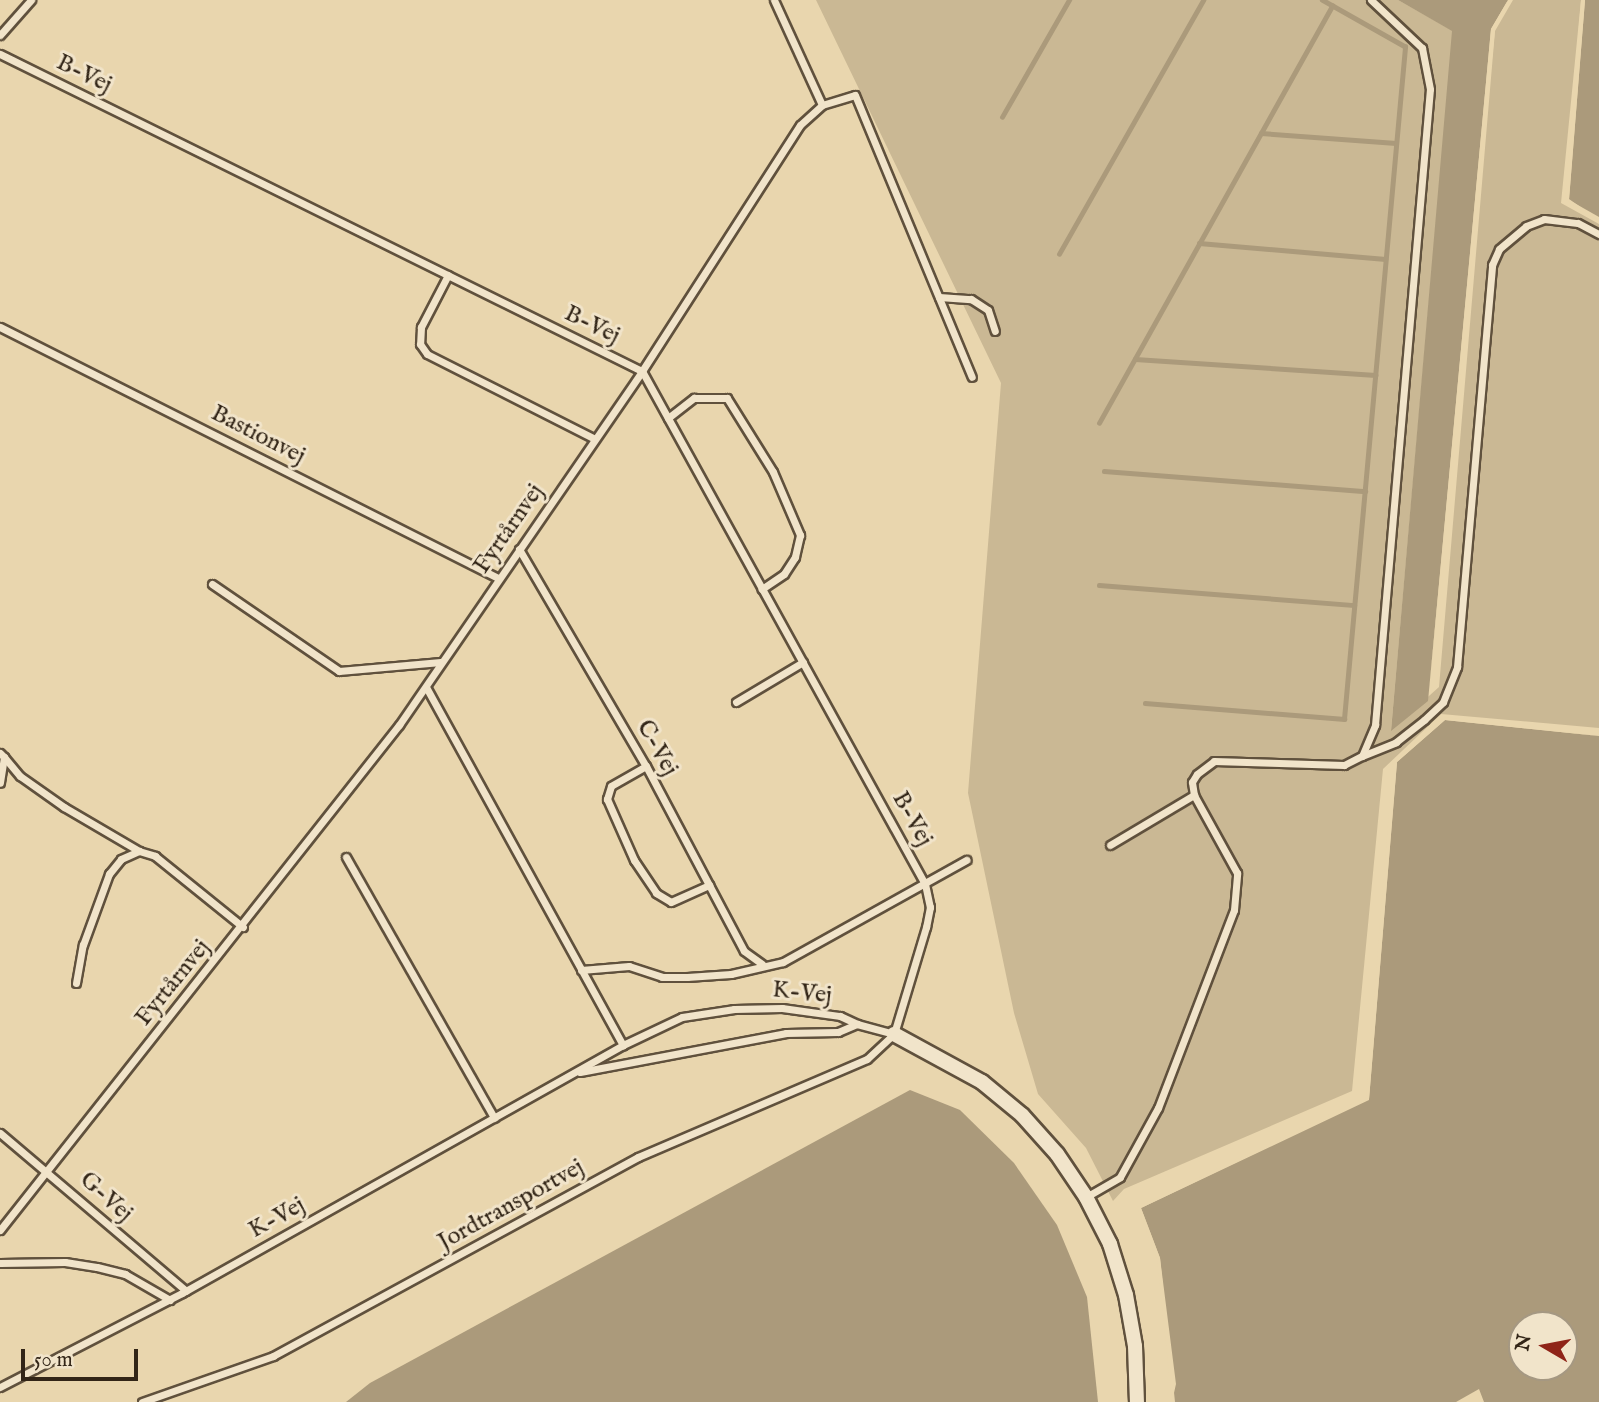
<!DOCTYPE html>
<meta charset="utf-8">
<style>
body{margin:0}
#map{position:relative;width:1599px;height:1402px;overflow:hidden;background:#e9d6ae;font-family:"IM FELL English",serif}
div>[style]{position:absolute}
.green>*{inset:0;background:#cab894}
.water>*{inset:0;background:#ab9a7b}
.pier>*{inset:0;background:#e9d6ae}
.stream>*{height:4.5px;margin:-2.25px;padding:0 2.25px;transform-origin:2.25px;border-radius:2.25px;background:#ab9a7b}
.roads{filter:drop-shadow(2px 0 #60513d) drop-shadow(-2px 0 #60513d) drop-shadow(0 2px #60513d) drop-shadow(0 -2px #60513d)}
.lane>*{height:7px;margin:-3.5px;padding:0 3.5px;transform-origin:3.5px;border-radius:3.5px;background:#f1e4ca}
.street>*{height:14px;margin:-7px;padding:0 7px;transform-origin:7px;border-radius:7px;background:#f1e4ca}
span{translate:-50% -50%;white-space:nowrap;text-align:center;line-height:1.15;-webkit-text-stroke:6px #f1e4ca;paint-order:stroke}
.street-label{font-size:24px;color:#322517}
.north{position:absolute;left:1508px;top:1311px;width:70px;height:70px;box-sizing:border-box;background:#f1e4ca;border:2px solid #a59882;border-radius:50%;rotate:280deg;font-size:19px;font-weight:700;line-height:28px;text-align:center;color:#322517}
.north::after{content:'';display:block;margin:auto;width:24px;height:32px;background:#8f2418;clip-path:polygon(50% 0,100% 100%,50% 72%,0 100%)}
.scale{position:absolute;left:21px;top:1349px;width:117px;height:32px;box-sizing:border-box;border:4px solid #322517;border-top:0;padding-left:9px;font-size:21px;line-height:24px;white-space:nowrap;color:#322517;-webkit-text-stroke:5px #f1e4ca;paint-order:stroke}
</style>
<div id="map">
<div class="green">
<div style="clip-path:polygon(816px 0,1398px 0,1453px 31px,1391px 730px,1439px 687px,1495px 31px,1513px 0,1581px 0,1561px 203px,1599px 224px,1599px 728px,1441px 714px,1383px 769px,1352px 1091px,1124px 1189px,1113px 1201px,1086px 1148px,1038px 1094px,1014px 1013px,968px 793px,1001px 383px)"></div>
</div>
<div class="water">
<div style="clip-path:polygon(1398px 0,1508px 0,1491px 29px,1428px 701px,1391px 731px,1452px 31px)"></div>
<div style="clip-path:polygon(1585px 0,1599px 0,1599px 217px,1569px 200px)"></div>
<div style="clip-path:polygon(evenodd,1445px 720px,1599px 736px,1599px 1402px,1484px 1402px,1479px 1389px,1456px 1402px,1175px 1402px,1160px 1258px,1141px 1208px,1369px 1099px,1397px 762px,1445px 720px,1522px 1325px,1564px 1325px,1564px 1367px,1522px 1367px,1522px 1325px)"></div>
<div style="clip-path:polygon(910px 1090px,960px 1110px,1014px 1163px,1057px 1225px,1087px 1297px,1098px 1402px,346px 1402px,370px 1383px)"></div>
</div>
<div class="pier">
<div style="clip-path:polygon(1508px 0,1495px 30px,1429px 691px,1491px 29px)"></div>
<div style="clip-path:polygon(1581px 0,1585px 0,1569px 199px,1599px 220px,1565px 200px)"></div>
<div style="clip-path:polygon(1444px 717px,1599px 736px,1445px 720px,1397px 762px,1369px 1100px,1141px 1208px,1160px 1258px,1176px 1384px,1172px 1402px,1157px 1259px,1137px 1207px,1366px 1097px,1393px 761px)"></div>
</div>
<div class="stream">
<div style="left:1002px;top:117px;width:135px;rotate:-60.2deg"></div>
<div style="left:1261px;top:133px;width:135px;rotate:4.2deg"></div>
<div style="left:1199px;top:243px;width:187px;rotate:4.9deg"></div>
<div style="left:1059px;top:254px;width:292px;rotate:-60.4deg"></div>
<div style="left:1135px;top:359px;width:241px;rotate:3.8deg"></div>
<div style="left:1099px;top:423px;width:478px;rotate:-60.8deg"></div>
<div style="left:1104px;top:471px;width:262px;rotate:4.4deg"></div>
<div style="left:1099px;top:585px;width:256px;rotate:4.5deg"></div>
<div style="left:1145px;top:703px;width:200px;rotate:4.6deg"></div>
<div style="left:1344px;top:719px;width:675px;rotate:-84.81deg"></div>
<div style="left:1405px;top:47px;width:95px;rotate:-150.5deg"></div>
</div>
<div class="roads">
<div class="lane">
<div style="left:774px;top:0;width:115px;rotate:65.4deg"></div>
<div style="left:0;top:35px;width:47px;rotate:-48.5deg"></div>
<div style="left:0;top:54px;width:716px;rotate:26.28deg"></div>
<div style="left:642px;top:371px;width:586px;rotate:61.12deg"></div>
<div style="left:925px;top:884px;width:24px;rotate:78deg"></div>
<div style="left:930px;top:907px;width:20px;rotate:101deg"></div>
<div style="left:926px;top:927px;width:112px;rotate:106.7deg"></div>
<div style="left:448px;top:275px;width:59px;rotate:117.4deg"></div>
<div style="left:421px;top:327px;width:17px;rotate:93deg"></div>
<div style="left:420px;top:344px;width:12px;rotate:55deg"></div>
<div style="left:427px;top:354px;width:188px;rotate:26.8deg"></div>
<div style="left:939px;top:297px;width:32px;rotate:4deg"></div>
<div style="left:971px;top:299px;width:20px;rotate:33deg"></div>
<div style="left:988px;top:310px;width:22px;rotate:72deg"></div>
<div style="left:0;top:327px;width:558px;rotate:26.75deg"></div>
<div style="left:668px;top:418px;width:33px;rotate:-38deg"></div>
<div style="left:694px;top:398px;width:33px"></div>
<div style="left:727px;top:398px;width:87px;rotate:58.1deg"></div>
<div style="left:773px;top:472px;width:69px;rotate:66.8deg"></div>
<div style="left:800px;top:535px;width:23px;rotate:103deg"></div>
<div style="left:795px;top:557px;width:20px;rotate:123deg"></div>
<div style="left:784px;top:574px;width:27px;rotate:146deg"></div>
<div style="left:519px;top:549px;width:251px;rotate:59.7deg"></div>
<div style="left:646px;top:766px;width:209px;rotate:62.1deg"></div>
<div style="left:744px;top:951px;width:22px;rotate:36deg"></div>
<div style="left:212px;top:584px;width:154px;rotate:34.4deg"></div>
<div style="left:339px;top:671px;width:102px;rotate:-5deg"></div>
<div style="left:426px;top:687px;width:409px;rotate:61.2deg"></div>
<div style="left:623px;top:1045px;width:65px;rotate:-25.4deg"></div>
<div style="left:682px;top:1017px;width:53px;rotate:-8.7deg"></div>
<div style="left:734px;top:1009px;width:48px;rotate:-1.2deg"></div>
<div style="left:782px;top:1008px;width:59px;rotate:7.9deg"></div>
<div style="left:840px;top:1016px;width:19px;rotate:25deg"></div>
<div style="left:736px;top:702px;width:78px;rotate:-30.8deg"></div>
<div style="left:0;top:753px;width:6px;rotate:45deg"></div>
<div style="left:4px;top:757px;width:26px;rotate:99deg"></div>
<div style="left:1362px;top:756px;width:37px;rotate:-22deg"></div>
<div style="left:1396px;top:742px;width:36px;rotate:-38deg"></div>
<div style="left:1424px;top:720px;width:26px;rotate:-43deg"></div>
<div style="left:1443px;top:702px;width:38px;rotate:-68deg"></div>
<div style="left:1457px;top:667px;width:404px;rotate:-85deg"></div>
<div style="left:1492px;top:265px;width:17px;rotate:-66deg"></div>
<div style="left:1499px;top:249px;width:35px;rotate:-40deg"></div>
<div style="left:1526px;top:226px;width:19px;rotate:-21deg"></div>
<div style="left:1544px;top:219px;width:34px;rotate:7deg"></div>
<div style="left:1578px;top:223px;width:24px;rotate:28deg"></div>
<div style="left:4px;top:757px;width:25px;rotate:50deg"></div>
<div style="left:20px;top:776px;width:54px;rotate:35.2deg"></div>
<div style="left:64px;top:807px;width:87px;rotate:30.4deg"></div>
<div style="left:646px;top:766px;width:40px;rotate:150.3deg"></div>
<div style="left:611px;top:786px;width:14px;rotate:107deg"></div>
<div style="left:607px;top:799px;width:67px;rotate:66.1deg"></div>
<div style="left:634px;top:860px;width:40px;rotate:56deg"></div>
<div style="left:656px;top:893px;width:17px;rotate:31deg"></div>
<div style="left:671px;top:902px;width:42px;rotate:-24.1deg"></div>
<div style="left:1110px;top:845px;width:98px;rotate:-30.8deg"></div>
<div style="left:346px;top:857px;width:300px;rotate:60.4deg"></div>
<div style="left:581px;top:970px;width:48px;rotate:-4.8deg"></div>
<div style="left:629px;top:966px;width:35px;rotate:18deg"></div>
<div style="left:662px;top:977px;width:25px"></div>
<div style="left:687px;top:977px;width:44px;rotate:-3.9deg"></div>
<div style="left:731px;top:974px;width:53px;rotate:-13deg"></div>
<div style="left:783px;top:962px;width:210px;rotate:-29.1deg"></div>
<div style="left:76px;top:983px;width:39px;rotate:-80deg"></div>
<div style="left:83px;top:945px;width:76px;rotate:-69.9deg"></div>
<div style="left:109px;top:874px;width:19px;rotate:-51deg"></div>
<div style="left:121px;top:859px;width:20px;rotate:-24deg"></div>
<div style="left:139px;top:851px;width:17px;rotate:17deg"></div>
<div style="left:155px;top:856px;width:113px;rotate:38.9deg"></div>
<div style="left:580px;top:1072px;width:210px;rotate:-10.7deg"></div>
<div style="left:786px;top:1033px;width:52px;rotate:-1.1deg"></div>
<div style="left:838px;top:1032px;width:21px;rotate:-23deg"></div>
<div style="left:857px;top:1024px;width:38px;rotate:15deg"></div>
<div style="left:0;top:1133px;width:244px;rotate:40.3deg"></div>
<div style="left:1086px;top:1197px;width:39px;rotate:-30deg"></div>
<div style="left:1120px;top:1177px;width:79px;rotate:-61.2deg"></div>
<div style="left:1158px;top:1108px;width:212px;rotate:-69deg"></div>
<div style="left:1234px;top:910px;width:37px;rotate:-85deg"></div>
<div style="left:1237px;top:873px;width:89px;rotate:-118.9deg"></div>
<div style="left:1194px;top:795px;width:13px;rotate:-99deg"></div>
<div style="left:1192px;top:782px;width:9px;rotate:-58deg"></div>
<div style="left:1197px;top:774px;width:21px;rotate:-37deg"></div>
<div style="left:1214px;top:761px;width:130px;rotate:1.8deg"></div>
<div style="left:1344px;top:765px;width:20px;rotate:-27deg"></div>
<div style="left:1362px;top:756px;width:34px;rotate:-67deg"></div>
<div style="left:1375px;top:725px;width:638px;rotate:-85.06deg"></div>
<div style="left:1430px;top:89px;width:42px;rotate:-101deg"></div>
<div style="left:1422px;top:48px;width:70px;rotate:-136.7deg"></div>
<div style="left:0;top:1230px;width:644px;rotate:-51.69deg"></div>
<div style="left:399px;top:725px;width:429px;rotate:-55.5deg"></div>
<div style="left:642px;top:371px;width:292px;rotate:-57.3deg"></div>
<div style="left:800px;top:125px;width:30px;rotate:-42deg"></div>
<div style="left:822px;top:105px;width:34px;rotate:-17deg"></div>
<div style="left:855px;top:95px;width:305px;rotate:67.5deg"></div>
<div style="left:0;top:1263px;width:65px;rotate:-0.9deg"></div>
<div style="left:65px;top:1262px;width:32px;rotate:9deg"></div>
<div style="left:97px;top:1267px;width:29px;rotate:14deg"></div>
<div style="left:125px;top:1274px;width:52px;rotate:30deg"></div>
<div style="left:0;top:1387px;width:205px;rotate:-27.3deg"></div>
<div style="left:182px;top:1293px;width:506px;rotate:-29.35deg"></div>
<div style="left:142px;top:1402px;width:139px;rotate:-19.3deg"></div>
<div style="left:273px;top:1356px;width:416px;rotate:-28.6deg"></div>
<div style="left:638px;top:1157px;width:249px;rotate:-23.2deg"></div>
<div style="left:867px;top:1059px;width:37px;rotate:-43deg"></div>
</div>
<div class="street">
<div style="left:894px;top:1034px;width:100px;rotate:28.6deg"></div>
<div style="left:982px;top:1082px;width:52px;rotate:39.5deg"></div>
<div style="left:1022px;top:1115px;width:52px;rotate:48.1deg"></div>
<div style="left:1057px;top:1154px;width:52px;rotate:56deg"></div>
<div style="left:1086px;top:1197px;width:53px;rotate:62.9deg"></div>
<div style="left:1110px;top:1244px;width:53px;rotate:72.6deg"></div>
<div style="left:1126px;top:1295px;width:52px;rotate:80deg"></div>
<div style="left:1135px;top:1346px;width:56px;rotate:88deg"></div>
</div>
</div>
<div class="street-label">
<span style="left:84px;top:74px;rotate:26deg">B-Vej</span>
<span style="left:592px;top:325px;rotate:26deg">B-Vej</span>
<span style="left:258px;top:435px;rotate:27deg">Bastionvej</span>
<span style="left:509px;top:529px;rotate:-55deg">Fyrtårnvej</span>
<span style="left:657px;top:748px;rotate:61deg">C-Vej</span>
<span style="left:912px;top:819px;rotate:61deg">B-Vej</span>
<span style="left:173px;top:983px;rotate:-51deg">Fyrtårnvej</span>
<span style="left:802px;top:993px;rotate:6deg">K-Vej</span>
<span style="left:106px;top:1197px;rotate:42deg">G-Vej</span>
<span style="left:511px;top:1205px;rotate:-29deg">Jordtransportvej</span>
<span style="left:277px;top:1218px;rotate:-29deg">K-Vej</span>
</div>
<div class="north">N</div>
<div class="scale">50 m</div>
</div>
